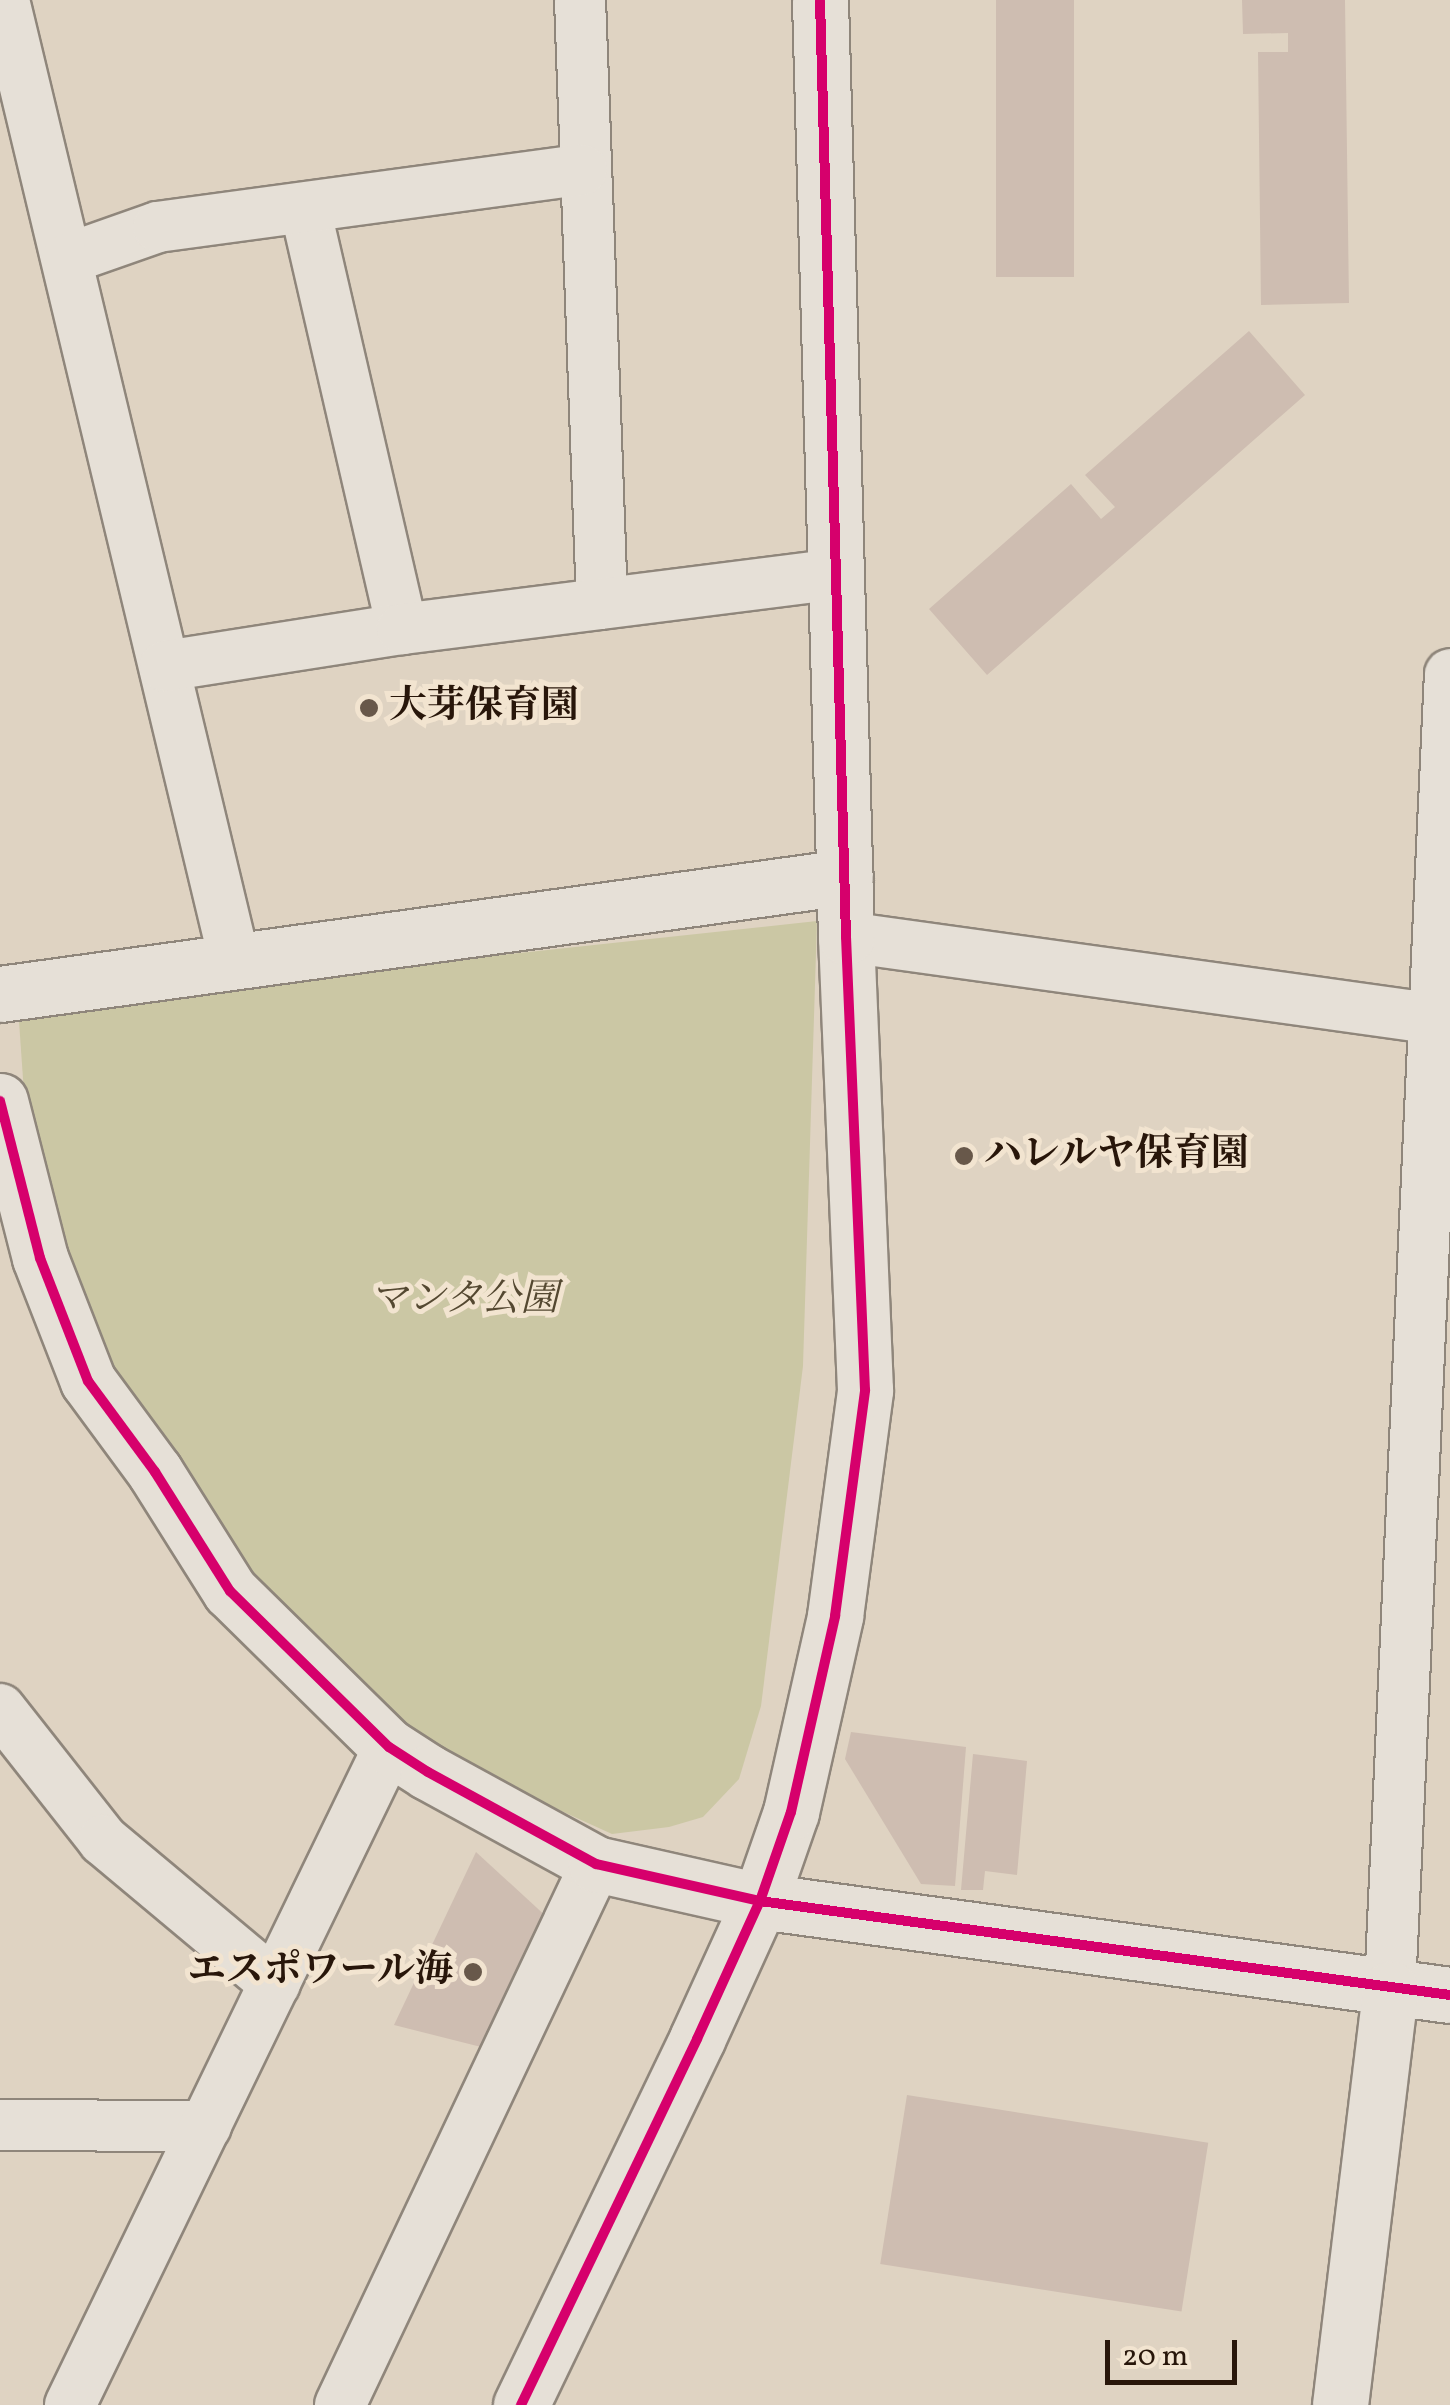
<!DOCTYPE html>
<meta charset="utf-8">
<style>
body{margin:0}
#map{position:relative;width:1450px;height:2405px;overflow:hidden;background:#dfd3c2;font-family:Vollkorn,"Noto Serif JP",serif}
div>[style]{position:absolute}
.green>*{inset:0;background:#cbc7a4}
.building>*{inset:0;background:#cebdb1;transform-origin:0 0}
.roads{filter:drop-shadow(2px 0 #8f867b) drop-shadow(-2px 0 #8f867b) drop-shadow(0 2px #8f867b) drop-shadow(0 -2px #8f867b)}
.minor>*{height:50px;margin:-25px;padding:0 25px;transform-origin:25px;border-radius:25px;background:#e6e0d7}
.tertiary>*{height:55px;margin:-27.5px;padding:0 27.5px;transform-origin:27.5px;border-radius:27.5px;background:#e6e0d7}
.cycleway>*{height:10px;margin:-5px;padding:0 5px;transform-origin:5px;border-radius:5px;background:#d6006c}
.dots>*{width:28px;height:28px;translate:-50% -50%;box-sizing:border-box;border:5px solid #f2e4d0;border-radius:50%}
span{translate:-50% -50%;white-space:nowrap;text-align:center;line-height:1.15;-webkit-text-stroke:10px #f2e4d0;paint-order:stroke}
.poi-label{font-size:38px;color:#28160a;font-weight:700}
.left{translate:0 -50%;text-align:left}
.right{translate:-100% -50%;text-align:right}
.park-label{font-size:38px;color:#544831;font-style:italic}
.scale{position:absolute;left:1105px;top:2340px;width:132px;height:45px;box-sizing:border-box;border:5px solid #28160a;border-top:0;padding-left:12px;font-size:30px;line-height:35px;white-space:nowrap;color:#28160a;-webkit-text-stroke:8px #f2e4d0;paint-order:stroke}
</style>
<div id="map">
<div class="green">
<div style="clip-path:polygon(817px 921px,803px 1366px,761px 1706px,739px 1779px,703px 1817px,669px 1827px,612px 1834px,467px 1768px,395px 1723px,245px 1583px,98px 1370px,25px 1107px,18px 1007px)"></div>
</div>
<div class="building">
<div style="left:996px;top:0;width:78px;height:277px"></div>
<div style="clip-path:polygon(1242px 0,1345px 0,1349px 303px,1261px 305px,1258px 52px,1288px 52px,1288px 33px,1243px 34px)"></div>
<div style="clip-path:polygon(1249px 331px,1305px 395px,987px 675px,929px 609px,1071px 484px,1101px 519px,1115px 507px,1085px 475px)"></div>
<div style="clip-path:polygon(851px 1732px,966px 1747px,955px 1886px,921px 1884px,845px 1759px)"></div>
<div style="clip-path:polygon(973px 1754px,1027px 1761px,1017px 1875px,985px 1871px,983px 1890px,961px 1890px)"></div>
<div style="clip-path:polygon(476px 1852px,549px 1919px,493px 2050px,394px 2025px)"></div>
<div style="left:907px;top:2095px;width:305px;height:171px;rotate:9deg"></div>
</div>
<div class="roads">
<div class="minor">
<div style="left:4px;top:0;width:990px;rotate:76.51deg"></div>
<div style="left:580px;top:0;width:604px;rotate:87.91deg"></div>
<div style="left:305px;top:208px;width:432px;rotate:77deg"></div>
<div style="left:67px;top:259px;width:96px;rotate:-19.4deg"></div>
<div style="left:158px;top:227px;width:428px;rotate:-7.7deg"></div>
<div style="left:165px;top:666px;width:240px;rotate:-8.9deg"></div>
<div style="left:402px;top:629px;width:439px;rotate:-7.2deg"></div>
<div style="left:846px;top:937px;width:596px;rotate:7.91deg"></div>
<div style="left:1436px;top:1019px;width:14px;rotate:-8deg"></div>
<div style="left:0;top:1709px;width:167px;rotate:51.8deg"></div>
<div style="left:103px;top:1840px;width:224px;rotate:39.9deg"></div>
<div style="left:1390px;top:1989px;width:1316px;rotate:-87.39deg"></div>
<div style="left:0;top:2125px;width:206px;rotate:0.3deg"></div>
<div style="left:70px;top:2405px;width:731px;rotate:-64.14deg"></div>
<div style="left:340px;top:2405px;width:599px;rotate:-64.68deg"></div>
</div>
<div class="tertiary">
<div style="left:0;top:994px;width:853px;rotate:-7.88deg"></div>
<div style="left:0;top:1101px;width:162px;rotate:75.7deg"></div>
<div style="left:40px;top:1258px;width:132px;rotate:68.7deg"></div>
<div style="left:88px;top:1381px;width:113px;rotate:53.6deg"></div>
<div style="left:155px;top:1472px;width:141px;rotate:57.8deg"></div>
<div style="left:230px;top:1591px;width:223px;rotate:44.5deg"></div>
<div style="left:389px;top:1747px;width:46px;rotate:32.7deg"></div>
<div style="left:428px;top:1772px;width:192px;rotate:28.7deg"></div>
<div style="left:596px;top:1864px;width:168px;rotate:12.7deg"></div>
<div style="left:760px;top:1901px;width:696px;rotate:7.76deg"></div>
<div style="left:521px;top:2405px;width:406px;rotate:-64.3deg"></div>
<div style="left:697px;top:2039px;width:152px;rotate:-65.5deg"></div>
<div style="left:760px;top:1901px;width:94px;rotate:-70.8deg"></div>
<div style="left:791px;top:1812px;width:201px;rotate:-77.3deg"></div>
<div style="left:835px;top:1616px;width:228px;rotate:-82.4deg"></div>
<div style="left:865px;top:1390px;width:453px;rotate:-92.4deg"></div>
<div style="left:846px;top:937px;width:937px;rotate:-91.59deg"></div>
<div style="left:1340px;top:2405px;width:419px;rotate:-83.1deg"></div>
</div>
</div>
<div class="cycleway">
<div style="left:0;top:1101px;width:162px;rotate:75.7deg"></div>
<div style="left:40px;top:1258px;width:132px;rotate:68.7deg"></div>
<div style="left:88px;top:1381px;width:113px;rotate:53.6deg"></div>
<div style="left:155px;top:1472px;width:141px;rotate:57.8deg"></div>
<div style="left:230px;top:1591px;width:223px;rotate:44.5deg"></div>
<div style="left:389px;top:1747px;width:46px;rotate:32.7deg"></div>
<div style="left:428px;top:1772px;width:192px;rotate:28.7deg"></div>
<div style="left:596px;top:1864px;width:168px;rotate:12.7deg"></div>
<div style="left:760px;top:1901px;width:696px;rotate:7.76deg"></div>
<div style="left:521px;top:2405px;width:406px;rotate:-64.3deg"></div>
<div style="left:697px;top:2039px;width:152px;rotate:-65.5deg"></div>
<div style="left:760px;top:1901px;width:94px;rotate:-70.8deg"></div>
<div style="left:791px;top:1812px;width:201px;rotate:-77.3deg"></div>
<div style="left:835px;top:1616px;width:228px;rotate:-82.4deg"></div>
<div style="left:865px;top:1390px;width:453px;rotate:-92.4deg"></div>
<div style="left:846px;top:937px;width:937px;rotate:-91.59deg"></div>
</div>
<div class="dots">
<div style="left:369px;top:708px;background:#68584a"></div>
<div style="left:964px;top:1156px;background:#68584a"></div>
<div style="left:473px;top:1972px;background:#68584a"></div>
</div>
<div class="poi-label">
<span class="left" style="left:389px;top:708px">大芽保育園</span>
<span class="left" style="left:984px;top:1156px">ハレルヤ保育園</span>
<span class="right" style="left:453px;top:1972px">エスポワール海</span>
</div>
<div class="park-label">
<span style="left:464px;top:1301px">マンタ公園</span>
</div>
<div class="scale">20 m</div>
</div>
